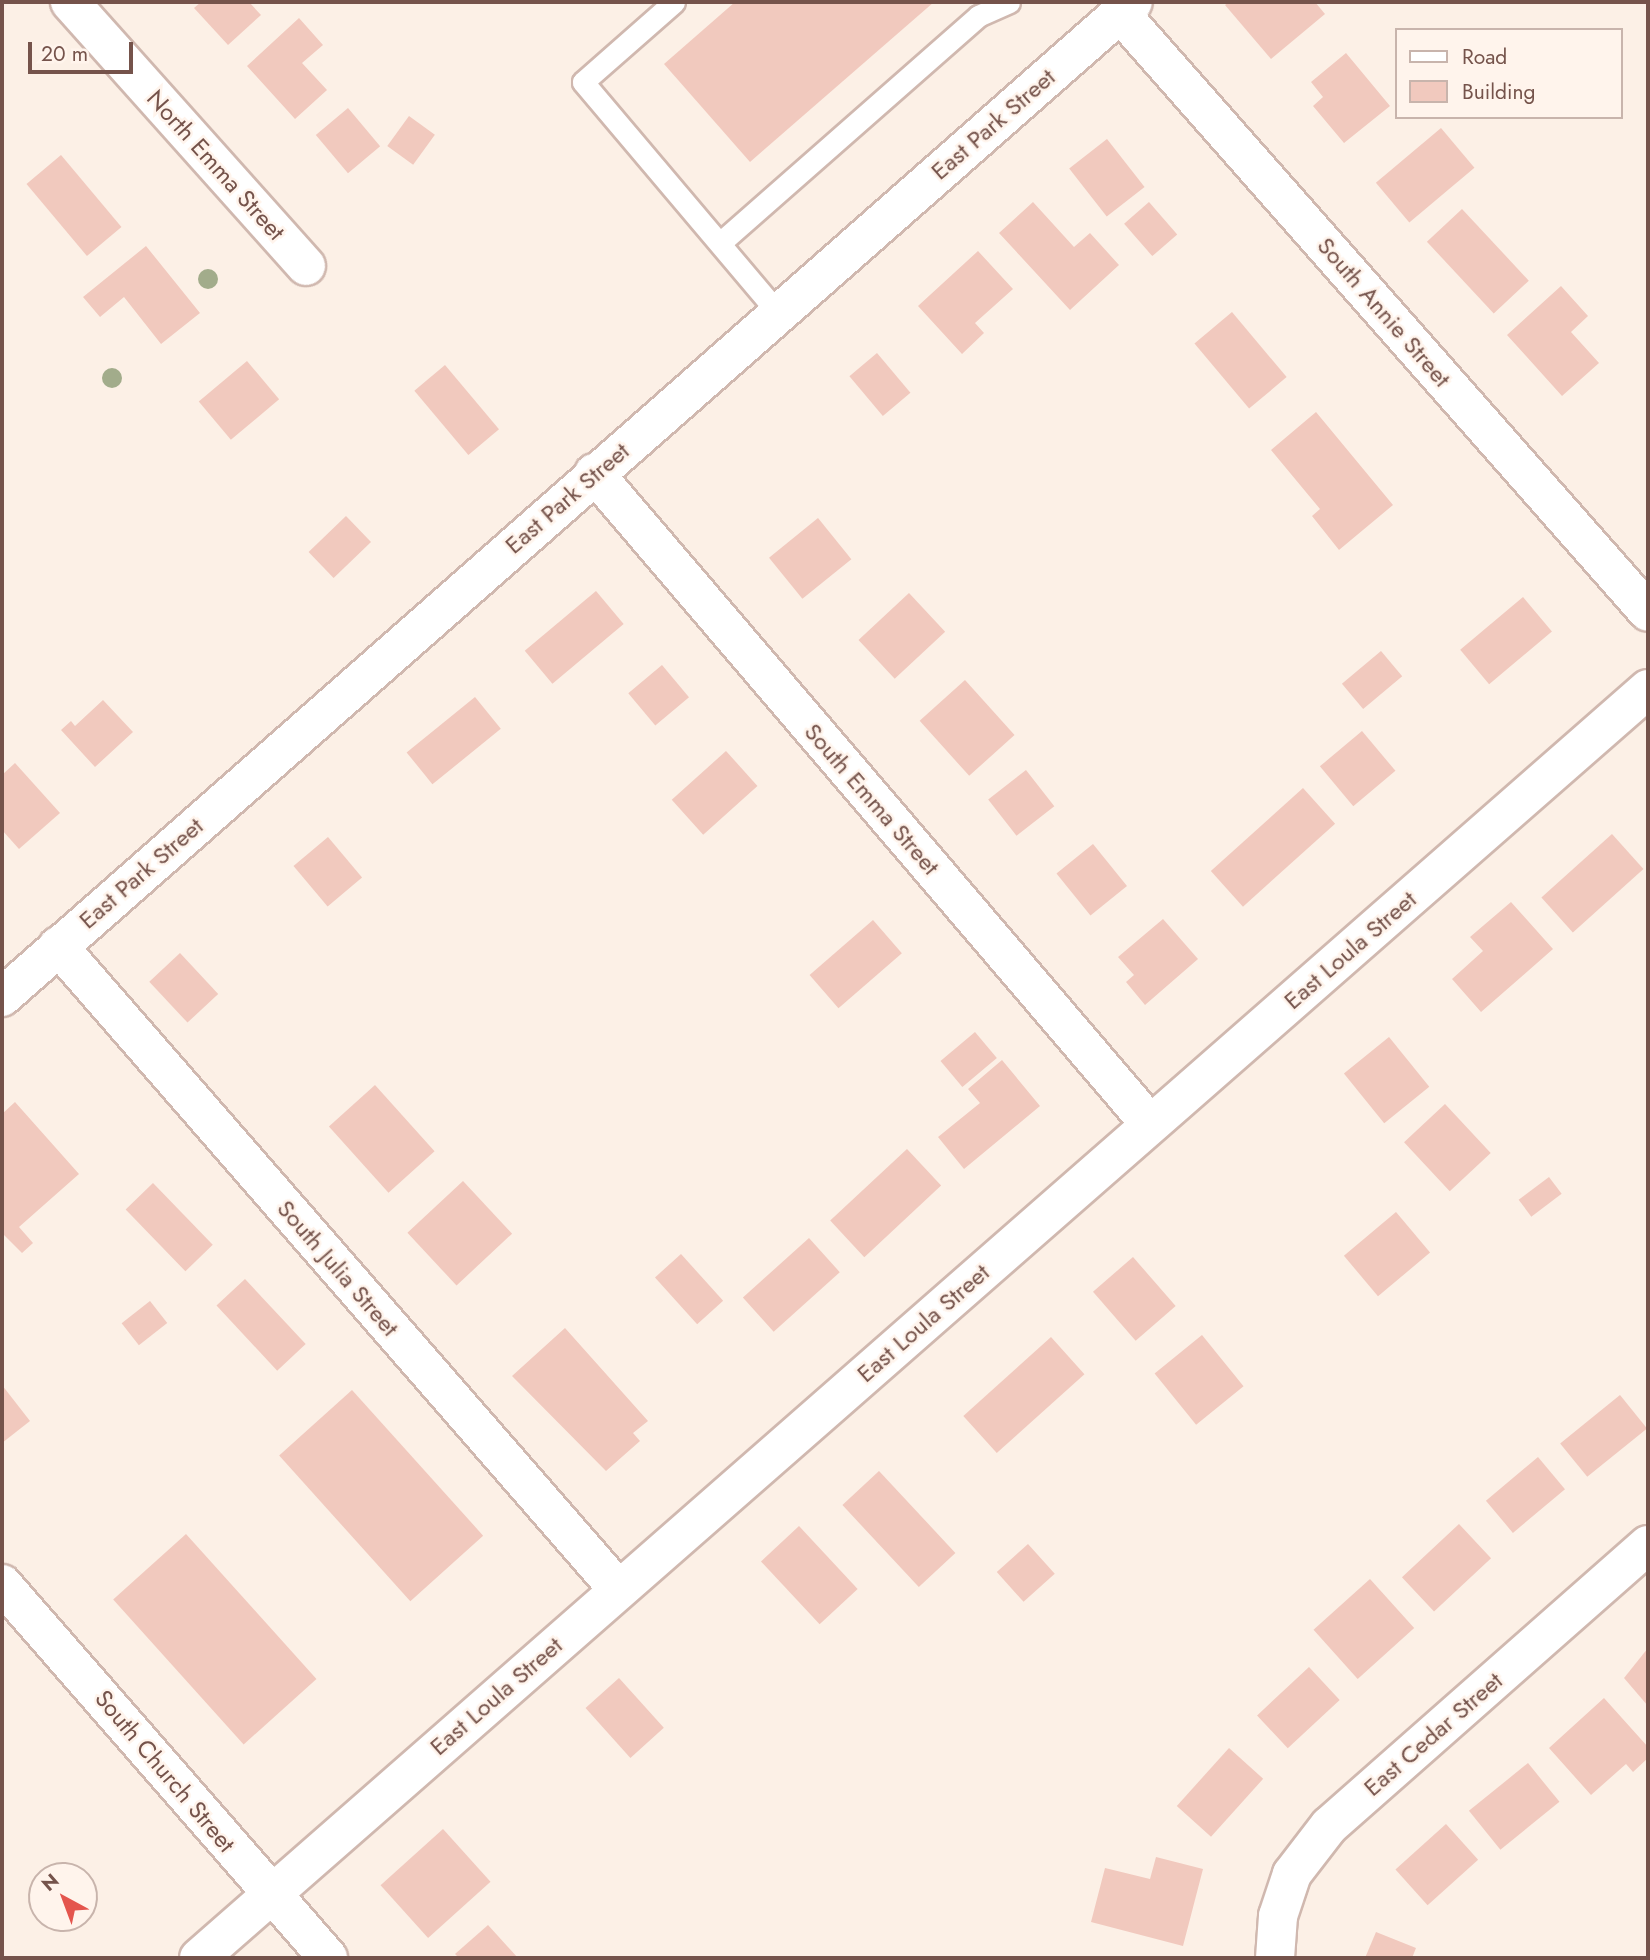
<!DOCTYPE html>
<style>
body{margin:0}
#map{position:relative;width:1650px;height:1960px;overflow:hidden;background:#fcf0e6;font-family:Jost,sans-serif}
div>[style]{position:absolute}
.building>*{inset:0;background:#f1c9be;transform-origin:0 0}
.roads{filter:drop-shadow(2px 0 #d0b8af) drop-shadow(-2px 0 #d0b8af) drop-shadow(0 2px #d0b8af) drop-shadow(0 -2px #d0b8af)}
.service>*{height:21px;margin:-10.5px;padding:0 10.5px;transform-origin:10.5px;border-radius:10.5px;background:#fff}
.minor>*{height:38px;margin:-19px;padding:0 19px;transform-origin:19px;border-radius:19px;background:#fff}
.trees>*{width:20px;height:20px;margin:-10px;border-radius:50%;background:#a2ac8b}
span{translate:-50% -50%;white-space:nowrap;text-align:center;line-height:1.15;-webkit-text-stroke:5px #fff4ec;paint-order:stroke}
.street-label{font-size:24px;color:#75534b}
.frame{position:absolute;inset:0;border:4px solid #75534b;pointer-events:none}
.legend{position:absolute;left:1395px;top:28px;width:228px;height:91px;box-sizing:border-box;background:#fff4ec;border:2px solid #c8b4ac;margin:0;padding:9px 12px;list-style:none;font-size:21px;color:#75534b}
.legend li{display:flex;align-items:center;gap:14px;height:35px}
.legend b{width:35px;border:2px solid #c8b4ac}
.north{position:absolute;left:28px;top:1862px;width:70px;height:70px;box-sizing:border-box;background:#fff4ec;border:2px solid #c8b4ac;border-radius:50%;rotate:319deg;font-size:19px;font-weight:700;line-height:28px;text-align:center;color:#75534b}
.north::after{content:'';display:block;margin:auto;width:24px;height:32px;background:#e4554d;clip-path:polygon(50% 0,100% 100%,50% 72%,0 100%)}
.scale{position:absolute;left:28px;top:42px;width:105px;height:32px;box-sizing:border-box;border:4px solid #75534b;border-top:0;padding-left:9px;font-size:21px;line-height:24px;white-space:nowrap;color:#75534b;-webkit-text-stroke:5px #fff4ec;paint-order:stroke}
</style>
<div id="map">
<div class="building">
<div style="clip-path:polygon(201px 2px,249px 2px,261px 15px,228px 45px,194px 8px)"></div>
<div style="clip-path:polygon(735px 2px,934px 2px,750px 162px,664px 64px)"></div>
<div style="clip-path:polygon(1229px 2px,1315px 2px,1325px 14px,1271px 59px,1225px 5px)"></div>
<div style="clip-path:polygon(299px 18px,323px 45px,302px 63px,327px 90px,295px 119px,247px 66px)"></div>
<div style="clip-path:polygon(1346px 53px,1390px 106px,1344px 143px,1313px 106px,1323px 97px,1311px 82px)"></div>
<div style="left:348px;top:108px;width:50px;height:42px;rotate:50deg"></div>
<div style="left:409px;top:116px;width:32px;height:37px;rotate:36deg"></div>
<div style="left:1441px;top:128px;width:52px;height:85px;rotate:50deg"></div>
<div style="left:1107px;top:139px;width:61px;height:48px;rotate:52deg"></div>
<div style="left:61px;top:155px;width:94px;height:45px;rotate:50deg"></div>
<div style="clip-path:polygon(1033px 202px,1074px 247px,1090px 233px,1119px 265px,1070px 310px,999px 233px)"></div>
<div style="left:1149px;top:202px;width:43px;height:33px;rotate:49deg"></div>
<div style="left:1462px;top:209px;width:98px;height:48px;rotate:47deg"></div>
<div style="clip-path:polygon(146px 246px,200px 313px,161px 344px,124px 297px,100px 317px,83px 297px)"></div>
<div style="clip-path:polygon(978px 251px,1013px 289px,975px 323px,984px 333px,962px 354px,918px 306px)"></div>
<div style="clip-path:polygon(1561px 286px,1588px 316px,1571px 332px,1599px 363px,1562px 396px,1507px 335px)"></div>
<div style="left:1232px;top:312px;width:85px;height:49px;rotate:50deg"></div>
<div style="left:877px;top:353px;width:52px;height:36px;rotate:50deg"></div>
<div style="left:247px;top:361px;width:50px;height:63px;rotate:50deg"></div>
<div style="left:445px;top:365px;width:84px;height:40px;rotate:50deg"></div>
<div style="clip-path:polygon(1316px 412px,1393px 505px,1339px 550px,1312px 516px,1320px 509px,1271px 450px)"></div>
<div style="left:346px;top:516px;width:36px;height:52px;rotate:46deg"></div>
<div style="left:818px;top:518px;width:53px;height:63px;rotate:51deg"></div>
<div style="left:596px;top:591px;width:43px;height:93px;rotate:50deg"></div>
<div style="left:909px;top:593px;width:53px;height:69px;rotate:47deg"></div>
<div style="left:1523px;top:597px;width:45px;height:82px;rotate:50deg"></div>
<div style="left:1381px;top:651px;width:33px;height:51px;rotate:50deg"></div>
<div style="left:662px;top:665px;width:42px;height:44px;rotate:50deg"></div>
<div style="left:965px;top:680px;width:74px;height:61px;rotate:48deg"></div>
<div style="left:475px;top:697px;width:41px;height:88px;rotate:51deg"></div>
<div style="clip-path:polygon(103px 700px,133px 732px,95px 767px,61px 730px,71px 721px,75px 726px)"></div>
<div style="left:1362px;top:731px;width:52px;height:55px;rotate:50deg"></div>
<div style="left:726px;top:751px;width:47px;height:73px;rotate:48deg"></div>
<div style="clip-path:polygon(15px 763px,60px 813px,19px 849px,2px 830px,2px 775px)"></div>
<div style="left:1026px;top:770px;width:46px;height:48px;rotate:52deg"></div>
<div style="left:1303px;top:788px;width:48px;height:124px;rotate:48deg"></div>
<div style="left:1612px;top:834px;width:47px;height:95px;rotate:48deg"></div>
<div style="left:328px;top:837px;width:53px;height:45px;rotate:50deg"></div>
<div style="left:1093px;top:844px;width:54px;height:47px;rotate:51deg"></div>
<div style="clip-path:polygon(1511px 902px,1553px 949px,1481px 1012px,1452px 979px,1483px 951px,1470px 937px)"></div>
<div style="clip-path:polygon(1163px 919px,1198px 959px,1145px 1005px,1126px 982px,1134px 975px,1118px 957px)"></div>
<div style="left:873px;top:920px;width:44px;height:84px;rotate:49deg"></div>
<div style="left:180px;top:953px;width:56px;height:42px;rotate:47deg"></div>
<div style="left:975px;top:1032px;width:34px;height:45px;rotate:50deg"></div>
<div style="left:1389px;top:1037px;width:64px;height:58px;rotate:51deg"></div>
<div style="clip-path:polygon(1002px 1060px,1040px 1106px,964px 1169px,938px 1137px,980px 1103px,968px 1089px)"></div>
<div style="left:375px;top:1085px;width:89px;height:62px;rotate:48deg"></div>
<div style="clip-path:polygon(15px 1102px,79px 1174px,19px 1227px,33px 1243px,22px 1253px,2px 1233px,2px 1114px)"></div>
<div style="left:1445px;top:1104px;width:67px;height:56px;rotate:47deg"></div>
<div style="left:907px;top:1149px;width:50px;height:105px;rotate:47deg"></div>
<div style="left:1549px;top:1177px;width:21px;height:38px;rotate:53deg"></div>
<div style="left:463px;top:1181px;width:72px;height:76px;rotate:47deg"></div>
<div style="left:153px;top:1183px;width:86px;height:38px;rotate:46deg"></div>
<div style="left:1396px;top:1212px;width:53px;height:68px;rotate:50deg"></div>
<div style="left:809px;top:1238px;width:46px;height:89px;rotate:48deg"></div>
<div style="left:681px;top:1254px;width:63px;height:35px;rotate:48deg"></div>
<div style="left:1133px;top:1257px;width:65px;height:53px;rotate:49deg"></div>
<div style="left:245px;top:1279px;width:89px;height:39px;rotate:47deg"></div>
<div style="left:150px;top:1301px;width:28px;height:36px;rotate:52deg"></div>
<div style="clip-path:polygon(565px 1328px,648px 1421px,633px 1433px,640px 1441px,606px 1471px,512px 1376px)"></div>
<div style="left:1202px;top:1335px;width:66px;height:61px;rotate:51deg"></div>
<div style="left:1051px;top:1337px;width:50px;height:118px;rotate:48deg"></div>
<div style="clip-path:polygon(2px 1385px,30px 1421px,2px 1443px)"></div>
<div style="left:352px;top:1390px;width:196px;height:98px;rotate:48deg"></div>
<div style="left:1620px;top:1395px;width:43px;height:77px;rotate:51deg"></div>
<div style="left:1538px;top:1457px;width:42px;height:68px;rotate:50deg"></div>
<div style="left:879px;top:1471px;width:112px;height:50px;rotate:47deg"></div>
<div style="left:1459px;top:1524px;width:47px;height:78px;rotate:47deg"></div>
<div style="left:799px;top:1526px;width:86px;height:52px;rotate:47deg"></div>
<div style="left:186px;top:1534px;width:195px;height:98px;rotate:48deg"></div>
<div style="left:1028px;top:1544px;width:40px;height:42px;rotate:48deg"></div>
<div style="left:1370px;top:1579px;width:66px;height:76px;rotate:48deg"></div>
<div style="clip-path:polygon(1648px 1648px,1648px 1706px,1624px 1678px)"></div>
<div style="left:1309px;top:1667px;width:45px;height:71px;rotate:47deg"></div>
<div style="left:619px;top:1678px;width:67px;height:45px;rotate:48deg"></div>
<div style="clip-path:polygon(1604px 1698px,1648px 1747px,1648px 1758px,1633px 1772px,1626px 1764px,1591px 1795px,1549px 1748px)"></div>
<div style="left:1229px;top:1748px;width:46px;height:78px;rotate:42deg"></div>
<div style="left:1528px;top:1763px;width:50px;height:76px;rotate:51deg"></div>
<div style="left:1446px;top:1824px;width:48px;height:68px;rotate:48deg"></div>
<div style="left:443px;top:1829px;width:71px;height:84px;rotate:48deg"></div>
<div style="clip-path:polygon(1156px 1857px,1203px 1869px,1183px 1946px,1091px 1922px,1105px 1868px,1150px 1879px)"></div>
<div style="clip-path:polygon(488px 1925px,518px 1958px,459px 1958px,455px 1954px)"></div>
<div style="clip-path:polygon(1376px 1932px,1416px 1948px,1412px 1958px,1365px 1958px)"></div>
</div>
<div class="roads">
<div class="service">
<div style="left:674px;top:2px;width:121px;rotate:138.7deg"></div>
<div style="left:583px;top:82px;width:302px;rotate:49.8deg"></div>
<div style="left:720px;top:243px;width:344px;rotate:-41.3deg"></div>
<div style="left:978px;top:16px;width:34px;rotate:-24deg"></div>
</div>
<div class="minor">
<div style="left:70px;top:2px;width:354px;rotate:48.2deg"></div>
<div style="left:1120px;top:13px;width:798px;rotate:48.6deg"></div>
<div style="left:594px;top:473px;width:856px;rotate:49.5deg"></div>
<div style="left:58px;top:946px;width:853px;rotate:48.95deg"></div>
<div style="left:2px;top:997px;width:1506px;rotate:-41.34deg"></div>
<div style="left:2px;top:1584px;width:496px;rotate:48.9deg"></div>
<div style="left:199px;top:1958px;width:1926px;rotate:-41.21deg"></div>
<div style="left:1275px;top:1958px;width:42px;rotate:-85.9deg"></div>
<div style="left:1278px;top:1916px;width:44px;rotate:-71.6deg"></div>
<div style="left:1292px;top:1874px;width:61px;rotate:-52.4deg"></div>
<div style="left:1329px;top:1826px;width:425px;rotate:-41.4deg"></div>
</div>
</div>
<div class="trees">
<div style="left:208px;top:279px"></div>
<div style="left:112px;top:378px"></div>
</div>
<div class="street-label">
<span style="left:993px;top:124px;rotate:-41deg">East Park Street</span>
<span style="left:216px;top:165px;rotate:48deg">North Emma Street</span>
<span style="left:1384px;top:312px;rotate:49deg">South Annie Street</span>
<span style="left:567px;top:498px;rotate:-41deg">East Park Street</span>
<span style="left:872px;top:799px;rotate:49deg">South Emma Street</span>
<span style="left:141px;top:873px;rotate:-41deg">East Park Street</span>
<span style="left:1350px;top:950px;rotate:-41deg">East Loula Street</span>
<span style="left:338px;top:1268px;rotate:49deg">South Julia Street</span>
<span style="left:923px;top:1323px;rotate:-41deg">East Loula Street</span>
<span style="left:496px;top:1696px;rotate:-41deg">East Loula Street</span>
<span style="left:1433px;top:1734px;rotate:-41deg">East Cedar Street</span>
<span style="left:165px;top:1771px;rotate:50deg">South Church Street</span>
</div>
<div class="frame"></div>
<ul class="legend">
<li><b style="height:9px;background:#fff"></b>Road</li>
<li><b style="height:19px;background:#f1c9be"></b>Building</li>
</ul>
<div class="north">N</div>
<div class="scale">20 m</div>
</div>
